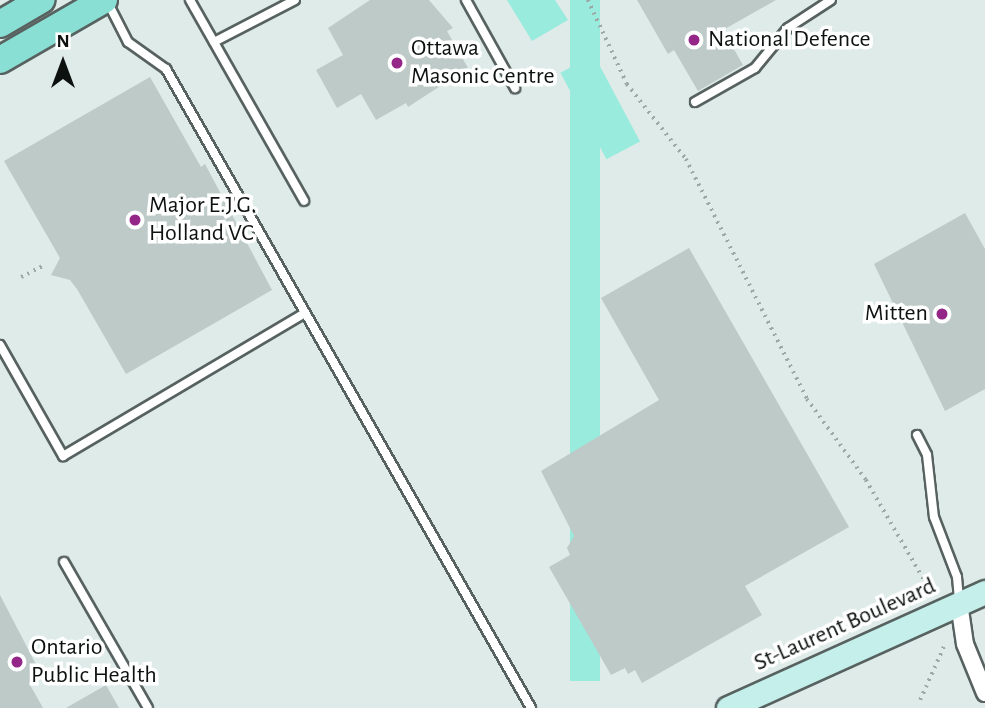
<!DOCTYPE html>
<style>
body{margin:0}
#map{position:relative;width:985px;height:708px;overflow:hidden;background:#deebe8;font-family:"Alegreya Sans",sans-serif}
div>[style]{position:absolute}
.green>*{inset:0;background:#99ebde;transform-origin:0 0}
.building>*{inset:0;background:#bdcac7}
.path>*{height:3.5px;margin-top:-1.75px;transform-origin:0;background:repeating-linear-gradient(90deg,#9da7a5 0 2px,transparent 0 7px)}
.roads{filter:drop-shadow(2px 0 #576260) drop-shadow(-2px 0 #576260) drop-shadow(0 2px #576260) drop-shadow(0 -2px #576260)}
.lane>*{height:8px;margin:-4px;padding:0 4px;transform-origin:4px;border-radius:4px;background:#fff}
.street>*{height:16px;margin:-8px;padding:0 8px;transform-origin:8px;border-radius:8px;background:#fff}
.secondary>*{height:23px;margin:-11.5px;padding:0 11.5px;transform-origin:11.5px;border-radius:11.5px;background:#c4efea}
.primary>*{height:26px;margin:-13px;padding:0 13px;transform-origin:13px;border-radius:13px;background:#8adfd5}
.dots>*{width:19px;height:19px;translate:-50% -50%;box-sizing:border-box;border:4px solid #fff;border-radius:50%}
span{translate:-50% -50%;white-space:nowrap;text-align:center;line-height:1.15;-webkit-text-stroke:7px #fff;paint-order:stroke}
.poi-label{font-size:24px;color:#0d1110}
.left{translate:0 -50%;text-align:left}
.right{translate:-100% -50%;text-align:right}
.street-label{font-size:24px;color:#0d1110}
.north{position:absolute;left:28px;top:28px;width:70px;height:70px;-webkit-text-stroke:5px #fff;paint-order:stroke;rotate:0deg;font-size:19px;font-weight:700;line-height:28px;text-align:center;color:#0d1110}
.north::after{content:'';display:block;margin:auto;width:24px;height:32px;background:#0d1110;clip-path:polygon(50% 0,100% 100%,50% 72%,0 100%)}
</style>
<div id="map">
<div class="green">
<div style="clip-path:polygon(507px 0,555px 0,568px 20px,532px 41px)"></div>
<div style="left:570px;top:0;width:30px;height:681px"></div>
<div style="left:594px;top:55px;width:98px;height:38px;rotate:62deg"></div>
</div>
<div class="building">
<div style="clip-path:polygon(370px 0,429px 0,453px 28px,447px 31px,468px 68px,408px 107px,406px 103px,376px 120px,361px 94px,337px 108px,316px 70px,343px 55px,328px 28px)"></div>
<div style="clip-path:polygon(637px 0,776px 0,723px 30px,743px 65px,698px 91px,674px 50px,668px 54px)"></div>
<div style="clip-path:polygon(150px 77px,201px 167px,205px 164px,272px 290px,126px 374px,77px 289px,70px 280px,51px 275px,60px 258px,4px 161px)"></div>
<div style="clip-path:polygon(965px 213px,985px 249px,985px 389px,945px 411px,874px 264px)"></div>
<div style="clip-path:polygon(689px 248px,849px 527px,745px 586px,762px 615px,642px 683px,635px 670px,628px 674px,625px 668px,611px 675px,549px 567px,570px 555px,567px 548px,574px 536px,541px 471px,659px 400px,601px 298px)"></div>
<div style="clip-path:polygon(0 595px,42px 676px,29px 683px,43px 708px,0 708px)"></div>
<div style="clip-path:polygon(106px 685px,119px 708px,66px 708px)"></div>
</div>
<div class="path">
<div style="left:588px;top:0;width:93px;rotate:65.1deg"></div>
<div style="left:627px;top:84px;width:95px;rotate:51.8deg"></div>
<div style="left:686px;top:159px;width:269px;rotate:63.2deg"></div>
<div style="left:807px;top:399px;width:100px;rotate:53.9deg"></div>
<div style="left:866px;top:480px;width:133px;rotate:59.8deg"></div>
<div style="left:21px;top:277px;width:27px;rotate:-27deg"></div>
<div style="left:920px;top:700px;width:59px;rotate:-66deg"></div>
</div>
<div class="roads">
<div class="lane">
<div style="left:190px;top:0;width:231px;rotate:60.4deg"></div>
<div style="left:466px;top:0;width:101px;rotate:60.9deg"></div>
<div style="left:108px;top:3px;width:44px;rotate:62.9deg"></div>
<div style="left:128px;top:42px;width:47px;rotate:35.4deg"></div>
<div style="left:166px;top:69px;width:736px;rotate:60.26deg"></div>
<div style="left:214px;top:42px;width:91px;rotate:-27.4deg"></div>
<div style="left:695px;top:102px;width:69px;rotate:-29.5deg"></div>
<div style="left:755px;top:68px;width:52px;rotate:-50.5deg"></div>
<div style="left:788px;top:28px;width:51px;rotate:-33.1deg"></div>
<div style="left:0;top:345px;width:128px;rotate:60.4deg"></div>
<div style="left:63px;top:456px;width:281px;rotate:-30.6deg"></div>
<div style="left:917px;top:435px;width:22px;rotate:63deg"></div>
<div style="left:927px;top:455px;width:62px;rotate:83.6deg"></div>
<div style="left:934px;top:517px;width:64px;rotate:69deg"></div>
<div style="left:957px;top:577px;width:23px;rotate:85deg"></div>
<div style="left:64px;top:562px;width:168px;rotate:60.1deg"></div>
</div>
<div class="street">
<div style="left:959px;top:603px;width:41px;rotate:81.7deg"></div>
<div style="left:965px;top:644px;width:53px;rotate:67.8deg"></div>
</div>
<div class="secondary">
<div style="left:728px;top:708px;width:282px;rotate:-24.3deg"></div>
</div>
<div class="primary">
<div style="left:0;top:24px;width:48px;rotate:-30.3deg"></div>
<div style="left:0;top:60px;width:120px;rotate:-30deg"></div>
</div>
</div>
<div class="dots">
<div style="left:694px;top:40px;background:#942687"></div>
<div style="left:397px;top:63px;background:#942687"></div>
<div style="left:135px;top:220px;background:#942687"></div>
<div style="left:942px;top:314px;background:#942687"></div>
<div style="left:17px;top:662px;background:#942687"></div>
</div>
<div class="poi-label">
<span class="left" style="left:708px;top:40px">National Defence</span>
<span class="left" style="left:411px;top:63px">Ottawa<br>Masonic Centre</span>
<span class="left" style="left:149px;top:220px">Major E.J.G.<br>Holland VC</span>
<span class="right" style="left:928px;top:314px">Mitten</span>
<span class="left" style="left:31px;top:662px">Ontario<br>Public Health</span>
</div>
<div class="street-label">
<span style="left:845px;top:625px;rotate:-24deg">St-Laurent Boulevard</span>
</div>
<div class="north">N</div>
</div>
